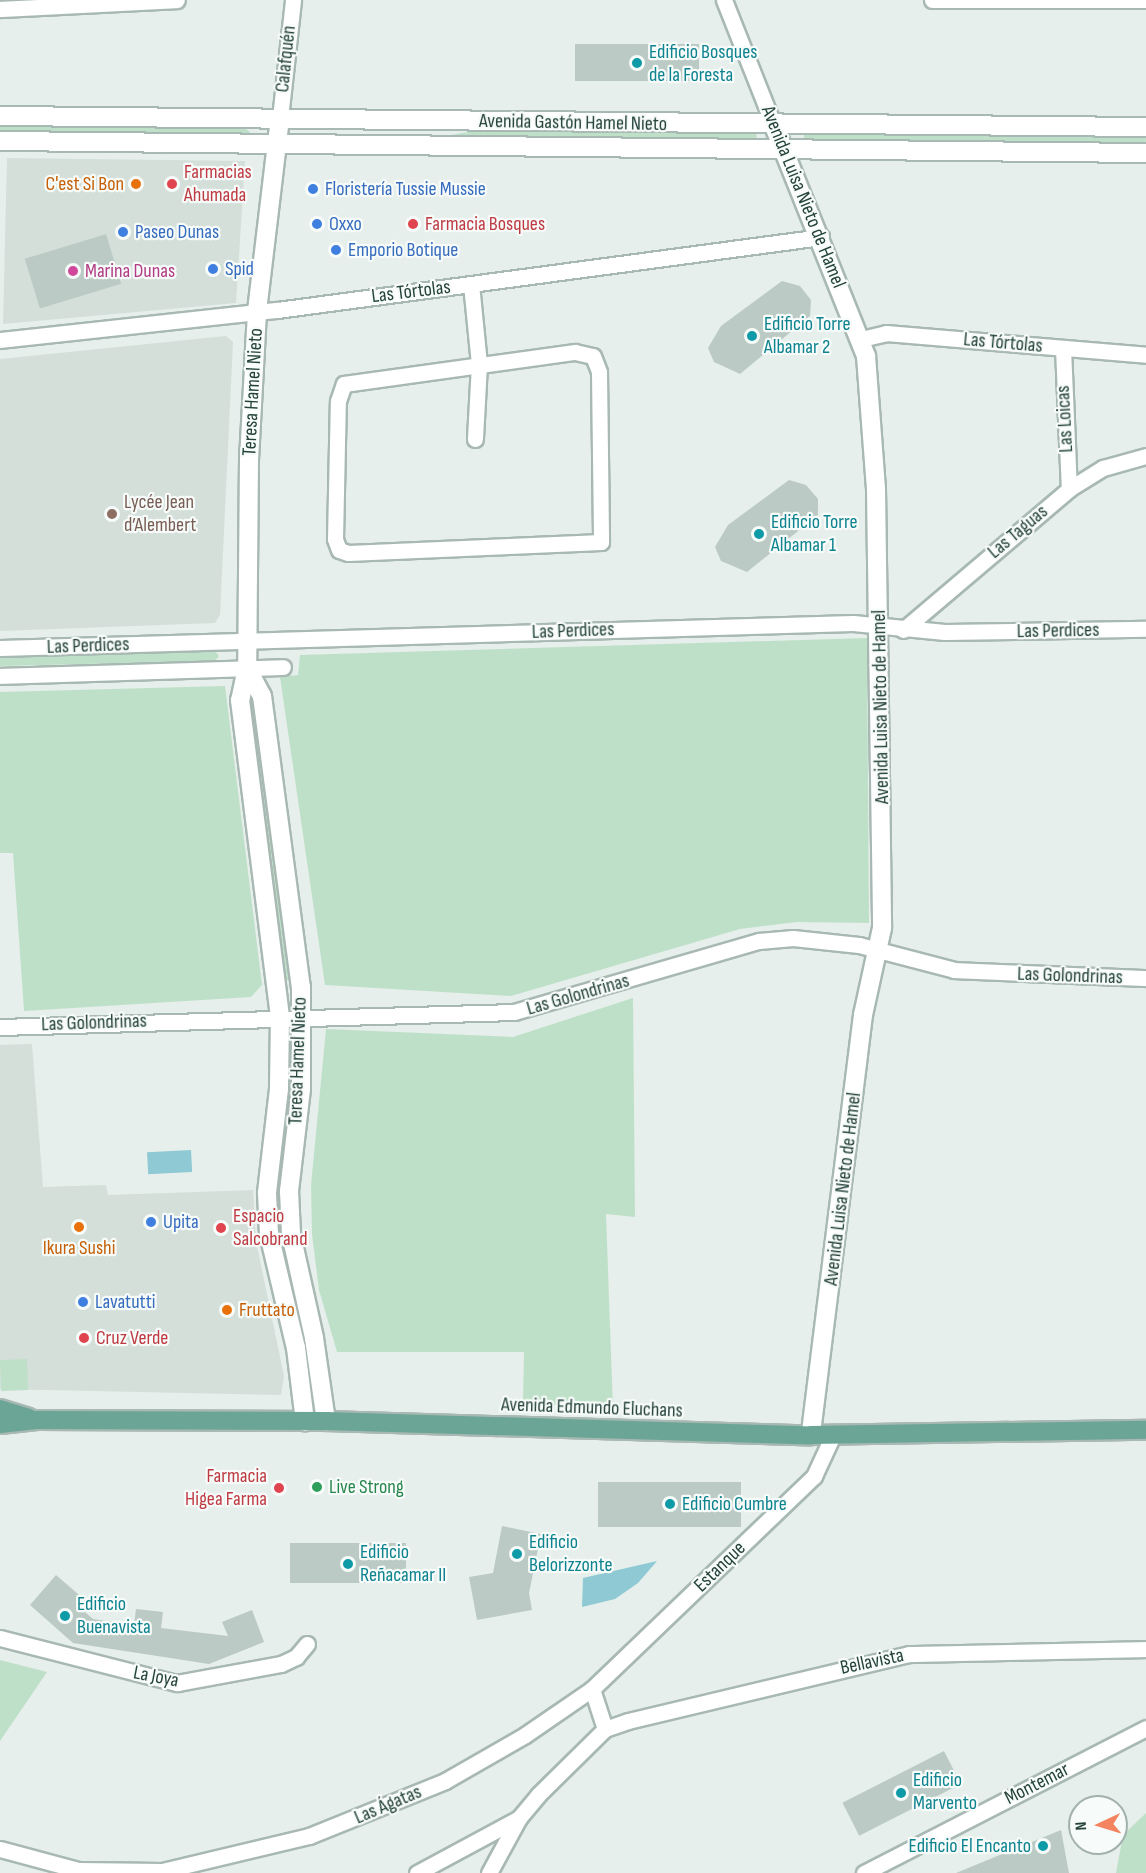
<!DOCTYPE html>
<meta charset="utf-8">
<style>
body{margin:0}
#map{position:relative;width:1146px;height:1873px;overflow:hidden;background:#e6efeb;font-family:"Sofia Sans Condensed",sans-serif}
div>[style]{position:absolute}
.built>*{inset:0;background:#d4dfda}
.green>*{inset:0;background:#bfe0c8;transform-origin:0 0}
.water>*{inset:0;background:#8ec9d4;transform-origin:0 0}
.building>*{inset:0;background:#bbcac4;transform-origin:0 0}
.roads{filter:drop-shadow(2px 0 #a8b8b2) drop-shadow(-2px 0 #a8b8b2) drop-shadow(0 2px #a8b8b2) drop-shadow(0 -2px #a8b8b2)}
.street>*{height:15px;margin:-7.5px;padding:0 7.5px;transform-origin:7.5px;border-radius:7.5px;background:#fff}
.secondary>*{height:18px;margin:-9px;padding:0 9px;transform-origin:9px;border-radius:9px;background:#fff}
.primary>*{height:18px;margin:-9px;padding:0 9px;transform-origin:9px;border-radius:9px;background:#6aa596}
.dots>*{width:16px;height:16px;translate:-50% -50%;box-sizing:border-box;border:3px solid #f7fbf9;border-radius:50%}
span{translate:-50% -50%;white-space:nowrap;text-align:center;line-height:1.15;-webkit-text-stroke:4.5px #f7fbf9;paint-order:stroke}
.culture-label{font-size:20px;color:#0d838f}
.left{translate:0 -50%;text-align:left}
.right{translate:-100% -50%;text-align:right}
.street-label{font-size:20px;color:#24423a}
.health-label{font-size:20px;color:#be3a42}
.food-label{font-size:20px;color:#c56008}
.shop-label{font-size:20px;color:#366cbe}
.hotel-label{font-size:20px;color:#b23c85}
.education-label{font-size:20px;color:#785e54}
.leisure-label{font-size:20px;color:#27864d}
.north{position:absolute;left:1068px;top:1795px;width:60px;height:60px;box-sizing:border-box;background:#f7fbf9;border:2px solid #a3b1ad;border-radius:50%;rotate:266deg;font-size:16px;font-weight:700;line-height:24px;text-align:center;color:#24423a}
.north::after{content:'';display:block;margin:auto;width:21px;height:27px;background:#f4845f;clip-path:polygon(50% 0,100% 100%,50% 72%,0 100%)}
</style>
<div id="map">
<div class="built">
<div style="clip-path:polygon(7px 158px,245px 161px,236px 303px,3px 324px)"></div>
<div style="clip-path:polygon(226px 336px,233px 342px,220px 615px,215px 623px,0 631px,0 359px)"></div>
<div style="clip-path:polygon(32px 1044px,43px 1187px,106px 1185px,108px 1195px,253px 1190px,256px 1241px,284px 1376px,281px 1395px,0 1389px,0 1045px)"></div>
</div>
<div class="green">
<div style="clip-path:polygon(0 125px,246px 129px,252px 134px,249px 139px,0 134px)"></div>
<div style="clip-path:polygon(486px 129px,756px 132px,757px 139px,445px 136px)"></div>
<div style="left:804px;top:131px;width:342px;height:11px;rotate:1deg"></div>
<div style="clip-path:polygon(867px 638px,869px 923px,797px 922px,740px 929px,511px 996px,325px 985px,280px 677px,298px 675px,300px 655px)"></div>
<div style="clip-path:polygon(215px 651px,219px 656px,215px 661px,0 666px,0 657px)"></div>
<div style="clip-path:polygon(225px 686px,262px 985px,251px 997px,24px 1011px,13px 853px,0 853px,0 692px)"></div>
<div style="clip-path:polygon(255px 710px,291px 979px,284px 980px,249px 711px)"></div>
<div style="clip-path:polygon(633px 998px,635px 1217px,606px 1214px,613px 1409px,523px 1403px,524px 1352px,337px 1352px,319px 1290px,312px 1234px,311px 1185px,326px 1029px,513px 1037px)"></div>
<div style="clip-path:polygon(289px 1060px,294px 1061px,293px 1091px,282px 1225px,308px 1344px,312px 1377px,308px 1377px,277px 1226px)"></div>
<div style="left:27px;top:1359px;width:31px;height:27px;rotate:88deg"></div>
<div style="clip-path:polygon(0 1660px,47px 1672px,0 1741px)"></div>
<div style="clip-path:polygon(1146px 1813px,1146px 1873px,1116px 1873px,1123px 1835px)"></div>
</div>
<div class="water">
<div style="left:191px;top:1150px;width:22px;height:44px;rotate:87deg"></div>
<div style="clip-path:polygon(657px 1561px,638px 1583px,615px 1599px,582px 1607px,583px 1578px)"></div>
</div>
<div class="building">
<div style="left:575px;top:44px;width:124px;height:37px"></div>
<div style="left:106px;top:234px;width:52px;height:85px;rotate:73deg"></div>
<div style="clip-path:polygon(782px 281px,800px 286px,811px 300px,810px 316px,740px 374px,714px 362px,708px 348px,721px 326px)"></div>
<div style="clip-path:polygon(789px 480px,806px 485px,818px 499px,818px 515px,747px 572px,721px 561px,715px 547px,728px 525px)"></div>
<div style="left:598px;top:1482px;width:143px;height:45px"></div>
<div style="clip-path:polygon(502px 1526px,541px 1534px,529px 1593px,532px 1610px,477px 1620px,469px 1577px,493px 1573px)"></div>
<div style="left:406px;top:1543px;width:40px;height:116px;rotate:90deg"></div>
<div style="clip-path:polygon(56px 1575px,85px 1600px,79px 1607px,93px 1619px,134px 1625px,136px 1609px,163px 1612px,161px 1628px,228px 1636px,222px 1622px,252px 1610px,264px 1642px,209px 1664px,73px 1643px,30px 1605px)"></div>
<div style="left:944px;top:1751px;width:37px;height:114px;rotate:63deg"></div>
<div style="clip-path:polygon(1061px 1830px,1069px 1873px,956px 1873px)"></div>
</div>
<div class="roads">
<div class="street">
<div style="left:724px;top:0;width:136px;rotate:68.4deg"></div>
<div style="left:932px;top:0;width:214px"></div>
<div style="left:0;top:9px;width:177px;rotate:-2.9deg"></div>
<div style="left:280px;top:118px;width:119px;rotate:-83.7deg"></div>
<div style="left:471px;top:284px;width:80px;rotate:84.3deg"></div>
<div style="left:479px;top:364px;width:75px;rotate:93.1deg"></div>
<div style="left:861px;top:339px;width:26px;rotate:-13deg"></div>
<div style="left:886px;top:333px;width:261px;rotate:4.8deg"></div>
<div style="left:0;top:340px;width:279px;rotate:-6.2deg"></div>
<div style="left:277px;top:310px;width:549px;rotate:-7.64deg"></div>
<div style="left:1063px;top:348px;width:141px;rotate:87.6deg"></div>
<div style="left:575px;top:352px;width:18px;rotate:13deg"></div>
<div style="left:593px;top:356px;width:17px;rotate:69deg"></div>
<div style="left:599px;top:372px;width:170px;rotate:89.3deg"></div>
<div style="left:601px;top:542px;width:253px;rotate:177.5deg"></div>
<div style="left:348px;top:553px;width:9px;rotate:-162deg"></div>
<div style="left:339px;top:550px;width:12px;rotate:-110deg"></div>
<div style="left:335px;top:539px;width:138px;rotate:-88.8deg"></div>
<div style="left:338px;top:401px;width:18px;rotate:-71deg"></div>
<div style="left:344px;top:384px;width:233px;rotate:-7.9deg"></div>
<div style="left:903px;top:630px;width:218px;rotate:-40.3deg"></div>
<div style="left:1069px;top:489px;width:40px;rotate:-32deg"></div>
<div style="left:1103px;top:468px;width:45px;rotate:-15.6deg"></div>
<div style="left:0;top:648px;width:853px;rotate:-1.68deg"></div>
<div style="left:853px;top:623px;width:92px;rotate:5.6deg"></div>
<div style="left:945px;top:632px;width:201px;rotate:-0.9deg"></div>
<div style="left:0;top:676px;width:283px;rotate:-1.8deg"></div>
<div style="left:0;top:1027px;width:514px;rotate:-1.67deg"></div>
<div style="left:514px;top:1012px;width:255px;rotate:-16.2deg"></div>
<div style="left:759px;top:941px;width:34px;rotate:-5deg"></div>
<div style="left:793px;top:938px;width:66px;rotate:6.1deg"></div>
<div style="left:859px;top:945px;width:98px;rotate:14.7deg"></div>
<div style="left:954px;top:970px;width:192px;rotate:2.4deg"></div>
<div style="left:0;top:1638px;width:183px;rotate:14.3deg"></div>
<div style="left:177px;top:1683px;width:106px;rotate:-10.4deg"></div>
<div style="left:281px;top:1664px;width:17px;rotate:-25deg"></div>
<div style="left:296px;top:1657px;width:17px;rotate:-50deg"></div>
<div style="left:592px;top:1689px;width:42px;rotate:72deg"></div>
<div style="left:0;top:1849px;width:81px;rotate:15.1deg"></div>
<div style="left:78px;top:1870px;width:84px;rotate:0.7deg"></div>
<div style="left:162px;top:1871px;width:151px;rotate:-13.4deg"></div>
<div style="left:309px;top:1836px;width:147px;rotate:-22deg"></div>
<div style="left:445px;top:1781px;width:92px;rotate:-29.9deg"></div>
<div style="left:525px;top:1735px;width:81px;rotate:-34.5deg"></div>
<div style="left:592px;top:1689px;width:308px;rotate:-43.8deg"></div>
<div style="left:814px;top:1476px;width:45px;rotate:-65.1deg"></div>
<div style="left:417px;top:1873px;width:116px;rotate:-28.3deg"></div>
<div style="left:489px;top:1873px;width:63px;rotate:-61.4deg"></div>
<div style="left:519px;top:1818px;width:30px;rotate:-50deg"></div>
<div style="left:538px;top:1795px;width:94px;rotate:-44.6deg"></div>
<div style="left:605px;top:1729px;width:24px;rotate:-19deg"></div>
<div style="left:628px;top:1721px;width:289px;rotate:-13.4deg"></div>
<div style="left:909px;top:1654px;width:237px;rotate:-1.2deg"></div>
<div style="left:864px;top:1873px;width:317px;rotate:-27.2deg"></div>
</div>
<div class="secondary">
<div style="left:0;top:116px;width:1146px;rotate:0.55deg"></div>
<div style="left:280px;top:118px;width:195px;rotate:96.8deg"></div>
<div style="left:257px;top:312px;width:147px;rotate:93.1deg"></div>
<div style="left:249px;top:459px;width:209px;rotate:90.5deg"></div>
<div style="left:247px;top:668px;width:33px;rotate:102deg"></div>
<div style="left:240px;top:700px;width:319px;rotate:82.8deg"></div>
<div style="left:280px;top:1016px;width:73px;rotate:90.8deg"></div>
<div style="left:279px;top:1089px;width:105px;rotate:96.6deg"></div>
<div style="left:267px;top:1193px;width:41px;rotate:87.2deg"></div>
<div style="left:269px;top:1234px;width:117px;rotate:76.7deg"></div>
<div style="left:296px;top:1348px;width:74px;rotate:83deg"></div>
<div style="left:774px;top:126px;width:248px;rotate:68.2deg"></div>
<div style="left:866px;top:356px;width:133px;rotate:85.7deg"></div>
<div style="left:876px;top:489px;width:439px;rotate:89.2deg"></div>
<div style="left:882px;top:928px;width:89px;rotate:102.3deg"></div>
<div style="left:863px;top:1015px;width:423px;rotate:97.1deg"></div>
<div style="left:0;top:141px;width:1146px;rotate:0.6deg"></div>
<div style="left:247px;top:668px;width:32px;rotate:62deg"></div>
<div style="left:262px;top:696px;width:294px;rotate:82.4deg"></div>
<div style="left:301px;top:987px;width:102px;rotate:90deg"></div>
<div style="left:301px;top:1089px;width:103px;rotate:96.7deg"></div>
<div style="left:289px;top:1191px;width:43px;rotate:87.3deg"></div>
<div style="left:291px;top:1234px;width:107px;rotate:77.5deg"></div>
<div style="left:314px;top:1338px;width:84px;rotate:81.8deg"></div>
</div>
<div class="primary">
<div style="left:0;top:1409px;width:30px;rotate:17deg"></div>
<div style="left:0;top:1424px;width:37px;rotate:-6deg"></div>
<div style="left:37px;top:1420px;width:289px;rotate:0.2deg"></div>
<div style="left:326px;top:1421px;width:485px;rotate:1.7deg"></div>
<div style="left:811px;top:1435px;width:335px;rotate:-0.9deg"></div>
</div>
</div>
<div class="dots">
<div style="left:637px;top:63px;background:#0f9aa8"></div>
<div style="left:136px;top:184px;background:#e8710a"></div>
<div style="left:172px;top:184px;background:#e0444e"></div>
<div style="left:313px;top:189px;background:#3f7fe0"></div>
<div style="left:317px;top:224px;background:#3f7fe0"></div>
<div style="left:413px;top:224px;background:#e0444e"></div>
<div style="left:123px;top:232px;background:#3f7fe0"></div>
<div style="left:336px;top:250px;background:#3f7fe0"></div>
<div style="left:213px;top:269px;background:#3f7fe0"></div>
<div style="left:73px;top:271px;background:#d1479c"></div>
<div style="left:752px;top:336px;background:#0f9aa8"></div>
<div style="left:112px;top:514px;background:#8d6e63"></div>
<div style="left:759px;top:534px;background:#0f9aa8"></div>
<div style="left:151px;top:1222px;background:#3f7fe0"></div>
<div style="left:79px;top:1227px;background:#e8710a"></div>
<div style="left:221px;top:1228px;background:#e0444e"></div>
<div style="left:83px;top:1302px;background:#3f7fe0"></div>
<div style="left:227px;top:1310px;background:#e8710a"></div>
<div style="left:84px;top:1338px;background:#e0444e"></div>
<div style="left:317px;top:1487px;background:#2e9e5b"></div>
<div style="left:279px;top:1488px;background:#e0444e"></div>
<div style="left:670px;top:1504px;background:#0f9aa8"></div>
<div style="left:517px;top:1554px;background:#0f9aa8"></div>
<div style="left:348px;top:1564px;background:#0f9aa8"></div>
<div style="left:65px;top:1616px;background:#0f9aa8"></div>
<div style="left:901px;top:1793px;background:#0f9aa8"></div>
<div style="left:1043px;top:1846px;background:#0f9aa8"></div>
</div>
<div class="culture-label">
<span class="left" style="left:649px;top:64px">Edificio Bosques<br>de la Foresta</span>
<span class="left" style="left:764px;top:336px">Edificio Torre<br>Albamar 2</span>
<span class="left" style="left:771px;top:534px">Edificio Torre<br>Albamar 1</span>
<span class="left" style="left:682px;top:1504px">Edificio Cumbre</span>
<span class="left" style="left:529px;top:1554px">Edificio<br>Belorizzonte</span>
<span class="left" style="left:360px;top:1564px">Edificio<br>Reñacamar II</span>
<span class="left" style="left:77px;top:1616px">Edificio<br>Buenavista</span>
<span class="left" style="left:913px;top:1792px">Edificio<br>Marvento</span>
<span class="right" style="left:1031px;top:1846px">Edificio El Encanto</span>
</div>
<div class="street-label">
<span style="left:286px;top:59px;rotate:-84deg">Calafquén</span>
<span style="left:573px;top:123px;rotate:1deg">Avenida Gastón Hamel Nieto</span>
<span style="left:803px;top:197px;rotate:68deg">Avenida Luisa Nieto de Hamel</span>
<span style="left:411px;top:292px;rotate:-7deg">Las Tórtolas</span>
<span style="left:1003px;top:343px;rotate:5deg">Las Tórtolas</span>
<span style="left:253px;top:392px;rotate:-87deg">Teresa Hamel Nieto</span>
<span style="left:1065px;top:419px;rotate:-93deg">Las Loicas</span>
<span style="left:1018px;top:532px;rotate:-40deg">Las Taguas</span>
<span style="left:573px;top:631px;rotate:-2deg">Las Perdices</span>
<span style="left:1058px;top:631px;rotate:-1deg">Las Perdices</span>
<span style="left:88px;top:646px;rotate:-2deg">Las Perdices</span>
<span style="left:881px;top:707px;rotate:-91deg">Avenida Luisa Nieto de Hamel</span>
<span style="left:1070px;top:976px;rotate:2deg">Las Golondrinas</span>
<span style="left:578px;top:995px;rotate:-16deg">Las Golondrinas</span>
<span style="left:94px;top:1023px;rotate:-2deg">Las Golondrinas</span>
<span style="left:298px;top:1061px;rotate:-88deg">Teresa Hamel Nieto</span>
<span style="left:843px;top:1189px;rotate:-83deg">Avenida Luisa Nieto de Hamel</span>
<span style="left:592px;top:1408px;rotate:2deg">Avenida Edmundo Eluchans</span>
<span style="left:720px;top:1567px;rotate:-44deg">Estanque</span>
<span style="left:872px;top:1662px;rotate:-12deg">Bellavista</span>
<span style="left:156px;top:1677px;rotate:11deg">La Joya</span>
<span style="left:1037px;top:1784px;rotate:-27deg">Montemar</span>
<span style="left:388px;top:1805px;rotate:-23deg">Las Ágatas</span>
</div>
<div class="health-label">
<span class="left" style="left:184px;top:184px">Farmacias<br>Ahumada</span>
<span class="left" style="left:425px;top:224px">Farmacia Bosques</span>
<span class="left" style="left:233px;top:1228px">Espacio<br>Salcobrand</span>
<span class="left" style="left:96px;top:1338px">Cruz Verde</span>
<span class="right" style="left:267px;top:1488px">Farmacia<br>Higea Farma</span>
</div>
<div class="food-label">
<span class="right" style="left:124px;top:184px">C'est Si Bon</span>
<span style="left:79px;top:1248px">Ikura Sushi</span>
<span class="left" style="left:239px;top:1310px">Fruttato</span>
</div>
<div class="shop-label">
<span class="left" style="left:325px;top:189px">Floristería Tussie Mussie</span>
<span class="left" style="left:329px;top:224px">Oxxo</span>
<span class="left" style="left:135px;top:232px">Paseo Dunas</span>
<span class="left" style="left:348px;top:250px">Emporio Botique</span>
<span class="left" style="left:225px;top:269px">Spid</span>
<span class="left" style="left:163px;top:1222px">Upita</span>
<span class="left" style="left:95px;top:1302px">Lavatutti</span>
</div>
<div class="hotel-label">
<span class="left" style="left:85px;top:271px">Marina Dunas</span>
</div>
<div class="education-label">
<span class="left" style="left:124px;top:514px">Lycée Jean<br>d’Alembert</span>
</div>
<div class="leisure-label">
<span class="left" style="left:329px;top:1487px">Live Strong</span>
</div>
<div class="north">N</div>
</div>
